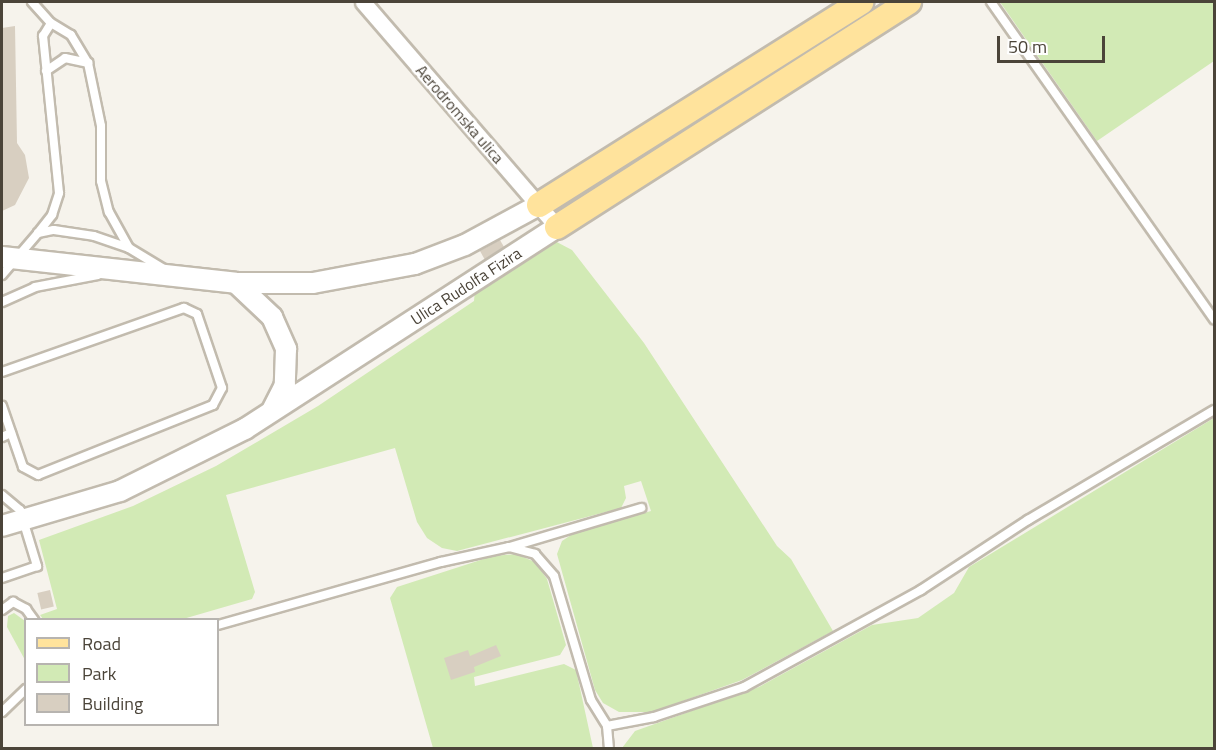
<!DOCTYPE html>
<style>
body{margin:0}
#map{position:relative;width:1216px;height:750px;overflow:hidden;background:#f6f3ec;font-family:"Titillium Web",sans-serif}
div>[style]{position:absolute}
.green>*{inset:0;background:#d2eab5}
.building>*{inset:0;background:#d8cfc1;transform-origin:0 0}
.roads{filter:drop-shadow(2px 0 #c2bbae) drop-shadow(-2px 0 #c2bbae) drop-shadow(0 2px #c2bbae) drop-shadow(0 -2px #c2bbae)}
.service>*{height:8px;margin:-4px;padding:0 4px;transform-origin:4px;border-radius:4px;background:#fff}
.minor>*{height:15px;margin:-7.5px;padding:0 7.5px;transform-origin:7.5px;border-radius:7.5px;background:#fff}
.tertiary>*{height:20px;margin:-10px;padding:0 10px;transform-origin:10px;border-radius:10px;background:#fff}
.primary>*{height:24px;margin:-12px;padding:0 12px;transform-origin:12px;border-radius:12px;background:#ffe39c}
span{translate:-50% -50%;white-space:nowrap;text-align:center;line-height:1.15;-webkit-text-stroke:4.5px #fff;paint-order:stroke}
.street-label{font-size:16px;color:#4b4439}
.frame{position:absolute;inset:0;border:3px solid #4b4439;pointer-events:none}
.legend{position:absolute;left:24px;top:618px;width:195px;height:108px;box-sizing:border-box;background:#fff;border:2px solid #b7b4b0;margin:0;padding:8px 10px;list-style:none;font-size:18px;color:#4b4439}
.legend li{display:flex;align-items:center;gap:12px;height:30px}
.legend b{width:30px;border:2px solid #b7b4b0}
.scale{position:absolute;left:997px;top:36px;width:108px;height:27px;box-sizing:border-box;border:3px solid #4b4439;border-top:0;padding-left:8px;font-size:18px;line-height:21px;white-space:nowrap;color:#4b4439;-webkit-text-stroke:4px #fff;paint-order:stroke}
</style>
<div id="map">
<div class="green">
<div style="clip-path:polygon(1000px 2px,1214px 2px,1214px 61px,1097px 141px)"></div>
<div style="clip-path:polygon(551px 239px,572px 250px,644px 343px,777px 546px,791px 559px,833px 631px,742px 680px,652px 712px,619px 712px,603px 703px,595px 690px,557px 554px,562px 541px,574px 533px,651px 511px,641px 481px,624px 486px,626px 498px,621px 508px,457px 551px,442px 548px,427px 538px,417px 522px,395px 448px,226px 495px,255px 592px,252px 599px,183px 619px,43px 619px,40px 615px,57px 609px,39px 540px,133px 506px,216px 466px,318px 406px,474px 301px,475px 289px)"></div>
<div style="clip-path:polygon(1214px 418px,1214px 748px,622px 748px,635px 731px,759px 687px,872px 625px,918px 618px,954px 593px,969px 567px)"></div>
<div style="clip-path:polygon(516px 554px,535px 562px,547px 579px,566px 645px,560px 655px,474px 677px,475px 686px,564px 664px,576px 670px,593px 748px,433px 748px,390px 598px,397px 587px,493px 556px)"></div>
<div style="clip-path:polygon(14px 613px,25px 621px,25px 660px,7px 627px,8px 616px)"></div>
</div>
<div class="building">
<div style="clip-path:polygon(15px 26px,17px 143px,25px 155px,29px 178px,15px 205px,2px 211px,2px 28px)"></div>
<div style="clip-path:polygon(500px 240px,504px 247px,485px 260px,480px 251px)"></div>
<div style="left:50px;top:590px;width:17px;height:13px;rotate:77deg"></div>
<div style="clip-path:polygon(496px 645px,501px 656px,474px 667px,475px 672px,451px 680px,444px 658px,468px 650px,470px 656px)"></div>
</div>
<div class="roads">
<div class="service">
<div style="left:32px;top:2px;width:28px;rotate:48deg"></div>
<div style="left:51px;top:23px;width:23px;rotate:31deg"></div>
<div style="left:71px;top:35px;width:33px;rotate:59deg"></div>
<div style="left:88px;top:63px;width:64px;rotate:78.3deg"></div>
<div style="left:101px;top:126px;width:55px;rotate:90deg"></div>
<div style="left:101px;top:181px;width:32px;rotate:76deg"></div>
<div style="left:109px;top:212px;width:41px;rotate:60.9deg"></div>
<div style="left:991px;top:2px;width:388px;rotate:54.9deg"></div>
<div style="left:46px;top:71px;width:23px;rotate:-34deg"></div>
<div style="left:65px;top:58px;width:24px;rotate:12deg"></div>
<div style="left:38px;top:233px;width:23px;rotate:-52deg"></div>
<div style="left:52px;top:215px;width:23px;rotate:-72deg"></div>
<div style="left:59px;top:193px;width:158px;rotate:-95.8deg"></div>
<div style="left:43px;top:36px;width:15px;rotate:-58deg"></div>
<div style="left:2px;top:275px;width:55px;rotate:-49.4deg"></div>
<div style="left:38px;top:233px;width:16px;rotate:-11deg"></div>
<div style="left:54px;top:230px;width:40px;rotate:8.5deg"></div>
<div style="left:94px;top:236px;width:37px;rotate:19deg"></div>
<div style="left:129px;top:248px;width:44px;rotate:31.2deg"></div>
<div style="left:2px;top:302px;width:36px;rotate:-24deg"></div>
<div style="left:35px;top:287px;width:64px;rotate:-10.8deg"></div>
<div style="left:2px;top:372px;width:193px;rotate:-19.4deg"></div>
<div style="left:184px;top:308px;width:14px;rotate:25deg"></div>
<div style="left:197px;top:314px;width:78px;rotate:71.3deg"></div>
<div style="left:222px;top:388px;width:19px;rotate:118deg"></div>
<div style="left:213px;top:405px;width:188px;rotate:158.2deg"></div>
<div style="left:38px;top:475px;width:17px;rotate:-152deg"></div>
<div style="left:23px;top:467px;width:65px;rotate:-109deg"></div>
<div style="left:2px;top:437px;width:10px;rotate:-24deg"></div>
<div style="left:2px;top:495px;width:23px;rotate:40deg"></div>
<div style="left:20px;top:510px;width:59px;rotate:73.1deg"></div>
<div style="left:37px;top:566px;width:37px;rotate:161deg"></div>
<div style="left:510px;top:547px;width:137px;rotate:-16.6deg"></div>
<div style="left:2px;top:610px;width:14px;rotate:-36deg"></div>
<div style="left:13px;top:602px;width:15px;rotate:28deg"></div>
<div style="left:26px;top:609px;width:14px;rotate:54deg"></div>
<div style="left:218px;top:625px;width:232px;rotate:-15.8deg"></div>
<div style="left:441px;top:562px;width:70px;rotate:-12.4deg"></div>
<div style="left:509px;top:547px;width:27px;rotate:15deg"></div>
<div style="left:535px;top:554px;width:29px;rotate:49deg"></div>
<div style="left:554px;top:576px;width:129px;rotate:73.4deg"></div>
<div style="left:591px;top:700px;width:31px;rotate:58deg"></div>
<div style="left:607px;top:726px;width:22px;rotate:85deg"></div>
<div style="left:2px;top:712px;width:33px;rotate:-44deg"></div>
<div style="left:607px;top:726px;width:48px;rotate:-10.8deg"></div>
<div style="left:654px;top:717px;width:95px;rotate:-18.4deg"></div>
<div style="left:744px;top:687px;width:202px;rotate:-28.7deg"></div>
<div style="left:921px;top:590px;width:128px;rotate:-33.2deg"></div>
<div style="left:1028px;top:520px;width:216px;rotate:-30.6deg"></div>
</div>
<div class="minor">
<div style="left:363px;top:2px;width:297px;rotate:49.2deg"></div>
</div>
<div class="tertiary">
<div style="left:2px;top:257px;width:235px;rotate:6.3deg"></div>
<div style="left:236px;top:283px;width:77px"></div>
<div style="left:313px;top:283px;width:104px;rotate:-10.6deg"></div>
<div style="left:415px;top:264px;width:53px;rotate:-20.8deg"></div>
<div style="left:465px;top:245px;width:84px;rotate:-28.4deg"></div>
<div style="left:236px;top:283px;width:50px;rotate:43.4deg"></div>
<div style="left:272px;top:317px;width:35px;rotate:66deg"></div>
<div style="left:286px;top:349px;width:36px;rotate:92deg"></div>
<div style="left:285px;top:385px;width:27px;rotate:117deg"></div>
<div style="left:2px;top:526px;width:123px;rotate:-16.5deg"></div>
<div style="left:120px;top:491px;width:140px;rotate:-26.4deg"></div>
<div style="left:245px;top:429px;width:372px;rotate:-32.9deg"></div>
</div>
<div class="primary">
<div style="left:539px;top:205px;width:381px;rotate:-32.2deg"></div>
<div style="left:557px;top:227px;width:418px;rotate:-32.6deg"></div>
</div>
</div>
<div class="street-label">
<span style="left:460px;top:114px;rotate:49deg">Aerodromska ulica</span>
<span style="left:466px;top:286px;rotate:-33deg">Ulica Rudolfa Fizira</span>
</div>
<div class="frame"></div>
<ul class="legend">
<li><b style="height:8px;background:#ffe39c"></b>Road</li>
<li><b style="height:16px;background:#d2eab5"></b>Park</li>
<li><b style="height:16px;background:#d8cfc1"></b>Building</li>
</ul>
<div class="scale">50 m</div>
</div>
